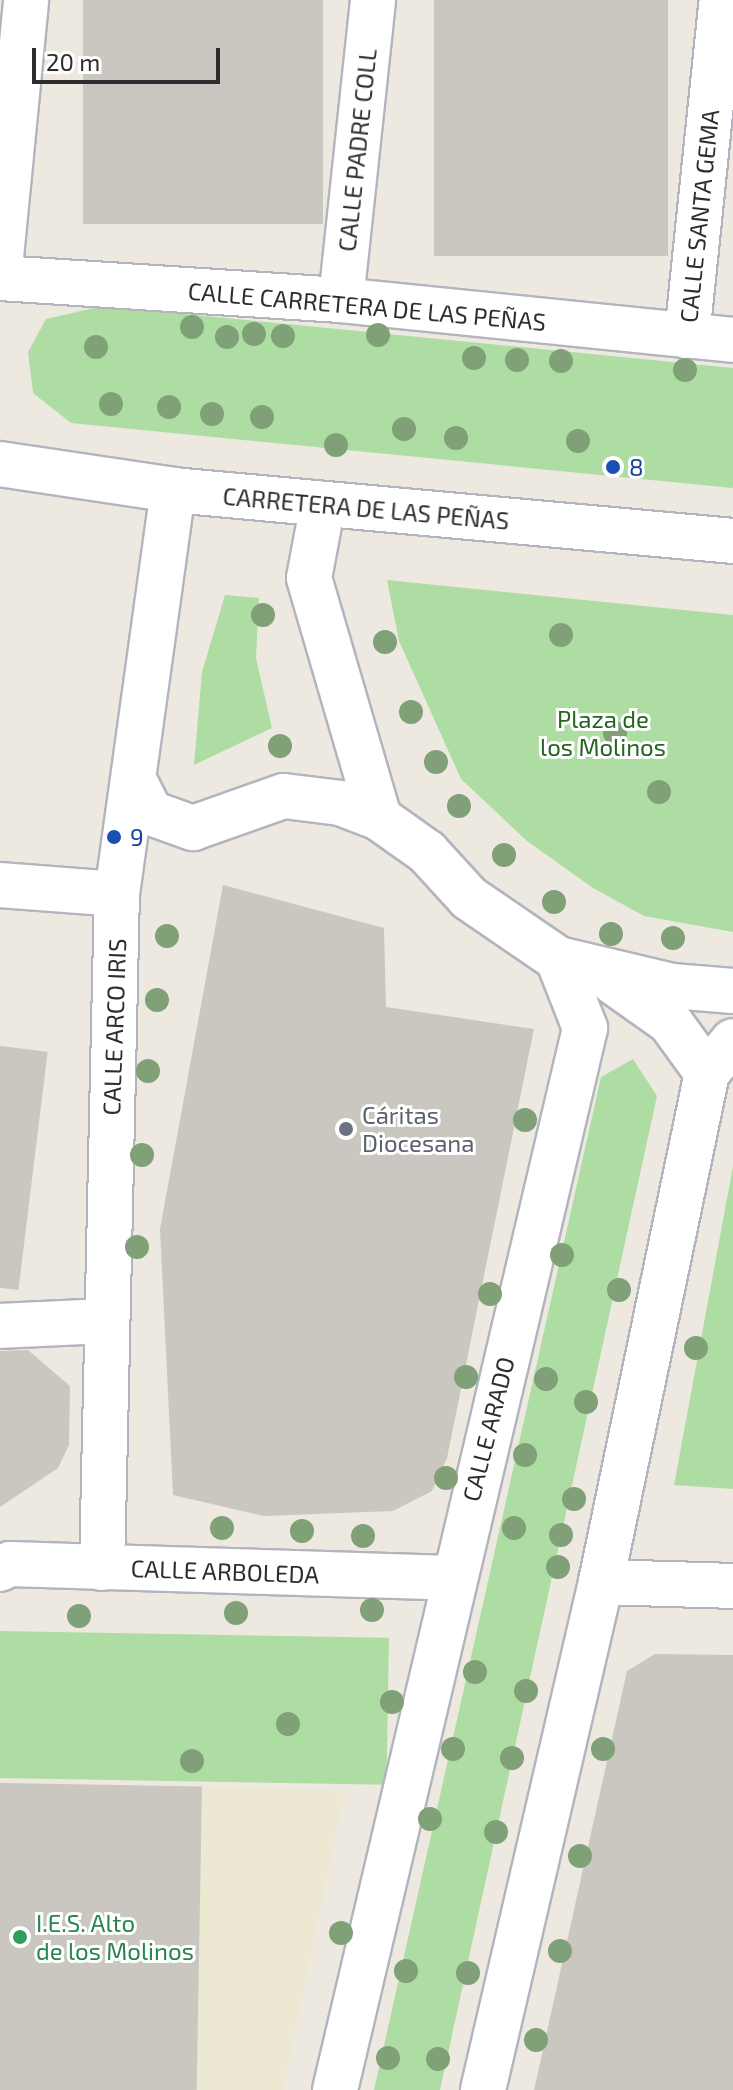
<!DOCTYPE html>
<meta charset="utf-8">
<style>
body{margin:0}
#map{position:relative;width:733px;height:2090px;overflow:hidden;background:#ede9e1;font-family:"Exo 2",sans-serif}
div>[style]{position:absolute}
.education>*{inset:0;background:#ece8d2}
.green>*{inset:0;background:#aedda3;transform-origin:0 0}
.building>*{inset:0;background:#c9c7bf;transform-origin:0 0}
.roads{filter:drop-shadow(2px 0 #b4b4bf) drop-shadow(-2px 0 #b4b4bf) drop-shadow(0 2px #b4b4bf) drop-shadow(0 -2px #b4b4bf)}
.pedestrian>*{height:44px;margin:-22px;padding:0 22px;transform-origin:22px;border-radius:22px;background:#fff}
.minor>*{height:44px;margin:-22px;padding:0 22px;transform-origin:22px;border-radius:22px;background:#fff}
.secondary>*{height:44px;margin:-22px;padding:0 22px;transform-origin:22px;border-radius:22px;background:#fff}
.trees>*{width:24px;height:24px;margin:-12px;border-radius:50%;background:#80a078}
.dots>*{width:22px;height:22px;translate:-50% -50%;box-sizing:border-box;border:4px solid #fff;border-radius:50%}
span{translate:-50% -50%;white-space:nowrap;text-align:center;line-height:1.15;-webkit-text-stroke:6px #fff;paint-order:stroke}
.street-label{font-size:24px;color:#2d2d2d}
.transit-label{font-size:24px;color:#164399}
.left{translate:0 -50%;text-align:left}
.park-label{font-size:24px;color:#266422}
.worship-label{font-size:24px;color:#5b616d}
.leisure-label{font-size:24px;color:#27864d}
.scale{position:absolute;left:32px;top:48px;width:188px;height:36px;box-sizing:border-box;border:4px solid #2d2d2d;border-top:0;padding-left:10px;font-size:24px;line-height:28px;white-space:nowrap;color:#2d2d2d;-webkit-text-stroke:6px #fff;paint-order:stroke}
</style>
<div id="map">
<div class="education">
<div style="clip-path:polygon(0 1782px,345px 1790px,283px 2090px,0 2090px)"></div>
</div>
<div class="green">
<div style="clip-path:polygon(103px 306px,733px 368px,733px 488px,71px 423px,33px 393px,28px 352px,46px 319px)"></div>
<div style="clip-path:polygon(387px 580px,733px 615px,733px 932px,644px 916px,593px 888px,527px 841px,461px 779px,399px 641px)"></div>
<div style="clip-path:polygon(225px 595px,259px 598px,256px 658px,272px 728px,194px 765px,202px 672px)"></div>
<div style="clip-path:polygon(633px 1059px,657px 1096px,440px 2090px,374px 2090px,601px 1077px)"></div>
<div style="clip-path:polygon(733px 1166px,733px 1489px,674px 1485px)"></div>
<div style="left:0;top:1631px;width:389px;height:147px;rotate:1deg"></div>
</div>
<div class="building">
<div style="left:83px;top:0;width:240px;height:224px"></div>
<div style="left:434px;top:0;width:234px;height:256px"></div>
<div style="clip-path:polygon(223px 885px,384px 928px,386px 1007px,534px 1029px,447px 1458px,432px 1491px,393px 1511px,264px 1516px,173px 1495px,160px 1229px)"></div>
<div style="left:0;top:1046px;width:48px;height:240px;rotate:7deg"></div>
<div style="clip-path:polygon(28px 1350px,70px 1386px,69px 1445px,58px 1468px,0 1507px,0 1351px)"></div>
<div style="clip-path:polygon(655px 1654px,733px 1655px,733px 2090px,534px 2090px,627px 1671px)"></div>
<div style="left:0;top:1783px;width:202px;height:307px;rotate:1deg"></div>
</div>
<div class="roads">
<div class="pedestrian">
<div style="left:0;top:885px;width:117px;rotate:4.4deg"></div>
<div style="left:0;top:1326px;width:105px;rotate:-2.7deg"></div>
</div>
<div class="minor">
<div style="left:0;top:267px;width:268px;rotate:-84.4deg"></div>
<div style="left:0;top:278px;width:342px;rotate:3.7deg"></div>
<div style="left:341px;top:300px;width:394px;rotate:5.8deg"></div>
<div style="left:341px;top:300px;width:302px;rotate:-83.9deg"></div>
<div style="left:687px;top:336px;width:338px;rotate:-84.1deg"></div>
<div style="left:323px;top:504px;width:75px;rotate:100.7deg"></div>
<div style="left:309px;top:578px;width:250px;rotate:73.7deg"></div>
<div style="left:135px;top:782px;width:35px;rotate:63deg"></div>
<div style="left:151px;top:813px;width:45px;rotate:19.7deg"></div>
<div style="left:193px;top:828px;width:96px;rotate:-19.4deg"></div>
<div style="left:284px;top:796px;width:56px;rotate:7.1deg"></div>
<div style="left:340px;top:803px;width:42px;rotate:21deg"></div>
<div style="left:379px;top:818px;width:59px;rotate:35.3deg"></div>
<div style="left:427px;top:852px;width:62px;rotate:47.6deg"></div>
<div style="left:469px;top:898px;width:108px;rotate:34.4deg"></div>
<div style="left:558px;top:959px;width:117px;rotate:13.3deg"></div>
<div style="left:672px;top:986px;width:61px;rotate:4.7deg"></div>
<div style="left:612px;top:981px;width:71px;rotate:35.3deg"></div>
<div style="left:670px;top:1022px;width:63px;rotate:54deg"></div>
<div style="left:102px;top:1568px;width:674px;rotate:-88.73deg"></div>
<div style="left:117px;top:894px;width:408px;rotate:-82.1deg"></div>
<div style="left:0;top:1569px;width:11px;rotate:-27deg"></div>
<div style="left:10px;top:1564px;width:442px;rotate:1.8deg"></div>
<div style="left:601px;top:1582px;width:132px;rotate:1.7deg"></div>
<div style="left:335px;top:2090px;width:1091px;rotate:-76.75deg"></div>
<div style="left:585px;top:1028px;width:74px;rotate:-111.4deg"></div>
<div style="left:483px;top:2090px;width:522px;rotate:-76.92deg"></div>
<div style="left:601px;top:1582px;width:520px;rotate:-78.24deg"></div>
<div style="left:707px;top:1073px;width:41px;rotate:-50.9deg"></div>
</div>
<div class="secondary">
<div style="left:0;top:464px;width:175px;rotate:8.5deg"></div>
<div style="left:173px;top:490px;width:562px;rotate:5.2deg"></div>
</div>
</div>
<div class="trees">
<div style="left:192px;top:327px"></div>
<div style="left:254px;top:334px"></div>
<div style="left:378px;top:335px"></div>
<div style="left:283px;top:336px"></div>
<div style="left:227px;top:337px"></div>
<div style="left:96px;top:347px"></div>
<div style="left:474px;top:358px"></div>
<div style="left:517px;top:360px"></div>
<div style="left:561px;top:361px"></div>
<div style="left:685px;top:370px"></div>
<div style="left:111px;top:404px"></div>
<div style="left:169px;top:407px"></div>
<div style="left:212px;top:414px"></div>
<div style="left:262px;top:417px"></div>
<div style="left:404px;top:429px"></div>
<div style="left:456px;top:438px"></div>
<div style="left:578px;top:441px"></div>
<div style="left:336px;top:445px"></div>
<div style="left:263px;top:615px"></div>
<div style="left:561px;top:635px"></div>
<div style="left:385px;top:642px"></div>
<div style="left:411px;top:712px"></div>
<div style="left:615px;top:733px"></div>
<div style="left:280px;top:746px"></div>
<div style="left:436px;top:762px"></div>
<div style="left:659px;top:792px"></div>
<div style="left:459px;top:806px"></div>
<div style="left:504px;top:855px"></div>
<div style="left:554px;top:902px"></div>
<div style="left:611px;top:934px"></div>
<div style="left:167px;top:936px"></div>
<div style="left:673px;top:938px"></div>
<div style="left:157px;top:1000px"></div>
<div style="left:148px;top:1071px"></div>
<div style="left:525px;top:1120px"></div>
<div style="left:142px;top:1155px"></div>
<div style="left:137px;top:1247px"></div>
<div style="left:562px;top:1255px"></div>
<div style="left:619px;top:1290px"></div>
<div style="left:490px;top:1294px"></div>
<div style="left:696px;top:1348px"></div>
<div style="left:466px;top:1377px"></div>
<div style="left:546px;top:1379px"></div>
<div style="left:586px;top:1402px"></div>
<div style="left:525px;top:1455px"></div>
<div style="left:446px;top:1478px"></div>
<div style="left:574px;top:1499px"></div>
<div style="left:222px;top:1528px"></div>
<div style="left:514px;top:1528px"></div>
<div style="left:302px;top:1531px"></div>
<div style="left:561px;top:1535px"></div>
<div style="left:363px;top:1536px"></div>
<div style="left:558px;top:1567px"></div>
<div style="left:372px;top:1610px"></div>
<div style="left:236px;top:1613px"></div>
<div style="left:79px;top:1616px"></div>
<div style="left:475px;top:1672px"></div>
<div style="left:526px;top:1691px"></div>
<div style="left:392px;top:1702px"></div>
<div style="left:288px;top:1724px"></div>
<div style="left:453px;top:1749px"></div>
<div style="left:603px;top:1749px"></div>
<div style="left:512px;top:1758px"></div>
<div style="left:192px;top:1761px"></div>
<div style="left:430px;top:1819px"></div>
<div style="left:496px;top:1832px"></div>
<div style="left:580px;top:1856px"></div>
<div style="left:341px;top:1933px"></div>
<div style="left:560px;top:1951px"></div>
<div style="left:406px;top:1971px"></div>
<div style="left:468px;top:1973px"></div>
<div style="left:536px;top:2040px"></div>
<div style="left:388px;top:2058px"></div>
<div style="left:438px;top:2059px"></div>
</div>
<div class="dots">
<div style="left:613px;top:467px;background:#1a4fb4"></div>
<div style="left:114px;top:837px;background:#1a4fb4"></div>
<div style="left:346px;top:1129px;background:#6b7280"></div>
<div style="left:20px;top:1937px;background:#2e9e5b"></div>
</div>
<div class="street-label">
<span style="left:357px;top:150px;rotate:-84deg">CALLE PADRE COLL</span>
<span style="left:699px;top:216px;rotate:-84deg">CALLE SANTA GEMA</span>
<span style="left:367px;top:306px;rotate:5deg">CALLE CARRETERA DE LAS PEÑAS</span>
<span style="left:366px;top:508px;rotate:5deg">CARRETERA DE LAS PEÑAS</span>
<span style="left:114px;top:1027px;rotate:-88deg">CALLE ARCO IRIS</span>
<span style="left:488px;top:1429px;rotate:-76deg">CALLE ARADO</span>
<span style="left:225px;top:1571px;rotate:2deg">CALLE ARBOLEDA</span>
</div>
<div class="transit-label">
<span class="left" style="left:629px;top:467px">8</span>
<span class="left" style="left:130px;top:837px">9</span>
</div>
<div class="park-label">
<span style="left:603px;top:733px">Plaza de<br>los Molinos</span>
</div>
<div class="worship-label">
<span class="left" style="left:362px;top:1129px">Cáritas<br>Diocesana</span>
</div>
<div class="leisure-label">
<span class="left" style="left:36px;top:1937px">I.E.S. Alto<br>de los Molinos</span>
</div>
<div class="scale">20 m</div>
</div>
